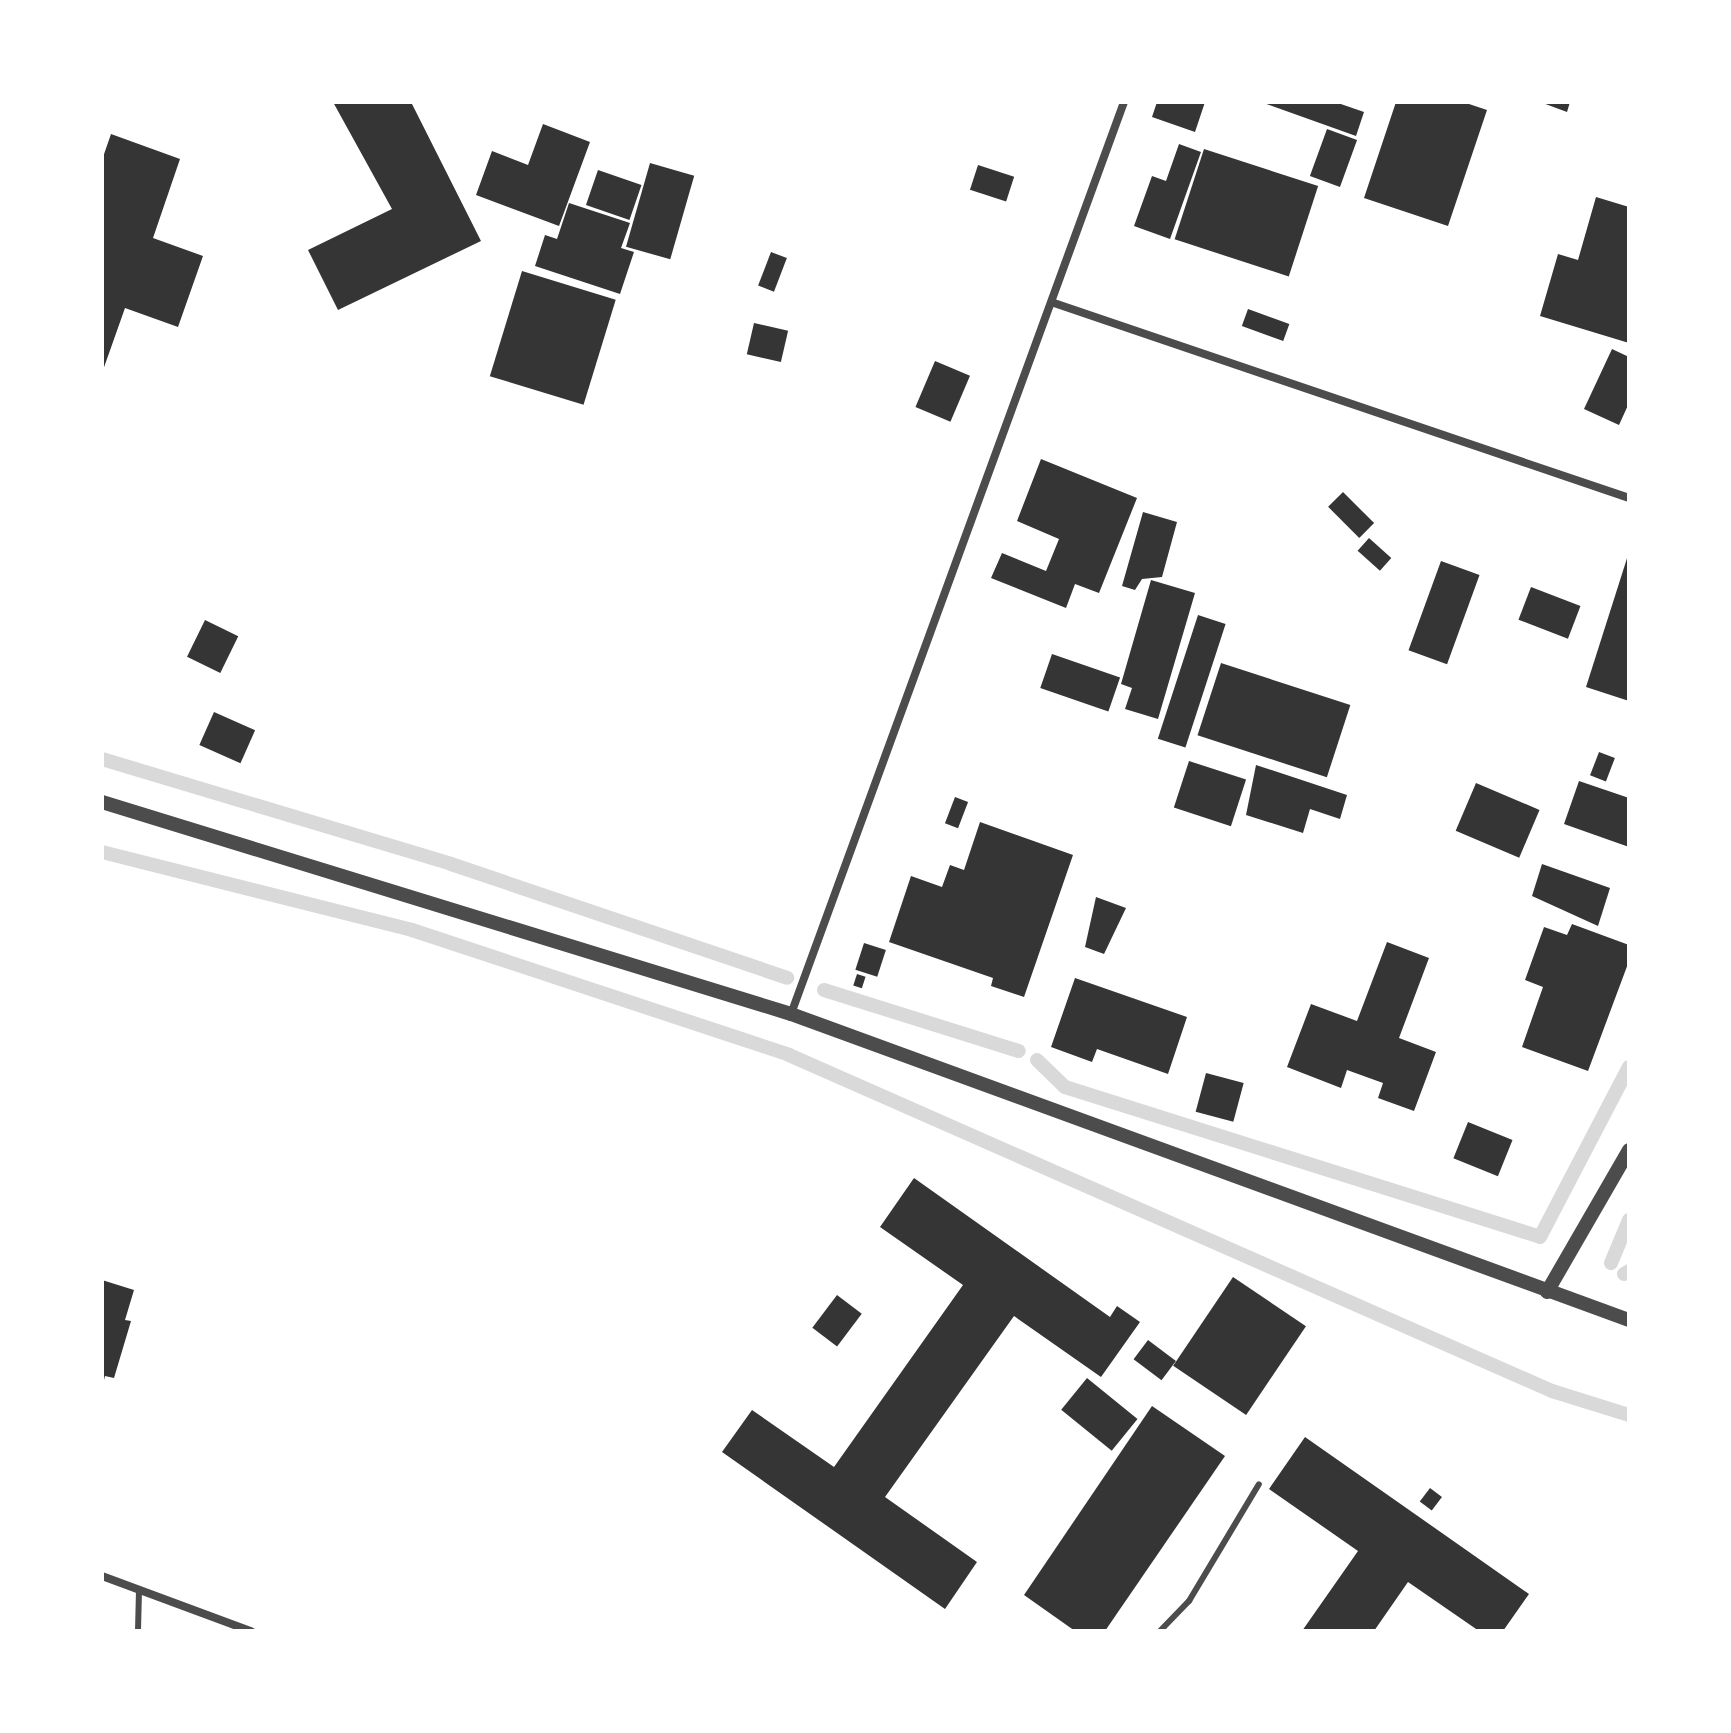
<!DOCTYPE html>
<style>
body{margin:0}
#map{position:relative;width:1731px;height:1733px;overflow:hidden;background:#fff;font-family:"Nunito Sans",sans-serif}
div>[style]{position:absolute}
.stream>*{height:14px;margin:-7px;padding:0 7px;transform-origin:7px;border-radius:7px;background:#d9d9d9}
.building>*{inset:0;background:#353535;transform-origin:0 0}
.service>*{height:6px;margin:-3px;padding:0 3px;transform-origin:3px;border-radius:3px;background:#4c4c4c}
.minor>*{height:8px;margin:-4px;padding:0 4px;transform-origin:4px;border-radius:4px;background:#4c4c4c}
.tertiary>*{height:14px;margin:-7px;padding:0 7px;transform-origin:7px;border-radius:7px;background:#4c4c4c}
span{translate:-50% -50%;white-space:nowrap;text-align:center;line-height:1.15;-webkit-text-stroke:8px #fff;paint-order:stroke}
.frame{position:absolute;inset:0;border:104px solid #fff;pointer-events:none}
</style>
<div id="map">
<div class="stream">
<div style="left:102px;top:759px;width:364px;rotate:16.7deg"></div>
<div style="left:451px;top:864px;width:355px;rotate:18.7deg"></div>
<div style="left:102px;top:852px;width:320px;rotate:14.1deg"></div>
<div style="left:412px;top:930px;width:397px;rotate:18.3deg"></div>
<div style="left:789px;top:1055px;width:834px;rotate:23.77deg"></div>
<div style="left:1552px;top:1391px;width:81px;rotate:17.3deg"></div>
<div style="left:824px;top:990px;width:204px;rotate:17.4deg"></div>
<div style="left:1037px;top:1060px;width:39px;rotate:44deg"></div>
<div style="left:1065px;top:1087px;width:498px;rotate:17.5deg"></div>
<div style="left:1540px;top:1237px;width:192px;rotate:-62.4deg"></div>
<div style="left:1611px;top:1263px;width:47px;rotate:-67.3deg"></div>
<div style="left:1624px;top:1274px;width:6px;rotate:-31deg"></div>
</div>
<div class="building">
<div style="clip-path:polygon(333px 102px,411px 102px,481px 241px,338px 310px,308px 250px,392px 209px)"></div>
<div style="clip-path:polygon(1157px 102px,1205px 102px,1195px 132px,1152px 117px)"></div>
<div style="clip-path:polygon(1261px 102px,1335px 102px,1364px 112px,1356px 136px)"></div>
<div style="clip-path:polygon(1396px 102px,1463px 102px,1487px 110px,1448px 226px,1364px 198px)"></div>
<div style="clip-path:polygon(1540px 102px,1570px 102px,1567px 112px)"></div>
<div style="clip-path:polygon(543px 124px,590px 142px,559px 226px,476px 195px,492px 151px,528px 165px)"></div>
<div style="left:1327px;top:129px;width:32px;height:50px;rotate:20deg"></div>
<div style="clip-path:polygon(111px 134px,180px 159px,153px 238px,203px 256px,178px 327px,125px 308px,102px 373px,102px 160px)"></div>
<div style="clip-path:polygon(1179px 144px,1201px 152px,1170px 239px,1134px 226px,1152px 176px,1166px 181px)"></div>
<div style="left:1204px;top:149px;width:120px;height:95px;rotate:18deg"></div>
<div style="left:650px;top:163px;width:46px;height:87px;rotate:16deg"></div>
<div style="left:978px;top:165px;width:38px;height:26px;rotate:18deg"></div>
<div style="left:598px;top:170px;width:46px;height:37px;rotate:19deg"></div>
<div style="clip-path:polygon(1596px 197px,1629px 207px,1629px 343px,1540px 316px,1558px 254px,1578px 260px)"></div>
<div style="clip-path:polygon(569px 203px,630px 223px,621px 248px,634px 252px,620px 294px,535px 266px,545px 235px,557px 239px)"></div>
<div style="left:771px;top:252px;width:17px;height:36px;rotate:21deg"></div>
<div style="left:522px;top:271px;width:98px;height:110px;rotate:17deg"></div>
<div style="left:1248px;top:309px;width:44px;height:18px;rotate:20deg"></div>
<div style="left:754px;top:323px;width:35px;height:32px;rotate:13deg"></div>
<div style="clip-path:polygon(1612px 349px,1629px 357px,1629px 403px,1619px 425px,1584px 409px)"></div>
<div style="left:935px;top:361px;width:38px;height:50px;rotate:23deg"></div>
<div style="clip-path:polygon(1041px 459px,1137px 498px,1099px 593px,1075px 584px,1066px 608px,991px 578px,1002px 553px,1046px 571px,1059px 539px,1017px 521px)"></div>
<div style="left:1343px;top:492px;width:44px;height:21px;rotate:45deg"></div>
<div style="clip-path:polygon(1143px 512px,1177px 522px,1162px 577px,1142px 579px,1135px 590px,1122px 586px)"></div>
<div style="left:1369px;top:538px;width:30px;height:17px;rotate:42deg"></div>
<div style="clip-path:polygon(1629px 552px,1629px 701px,1586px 687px)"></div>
<div style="left:1441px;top:561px;width:41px;height:95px;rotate:20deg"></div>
<div style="clip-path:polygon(1151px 580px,1195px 593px,1158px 719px,1125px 709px,1132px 688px,1121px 684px)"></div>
<div style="left:1531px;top:587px;width:53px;height:35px;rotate:21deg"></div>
<div style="left:1198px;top:615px;width:29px;height:130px;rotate:18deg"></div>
<div style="left:205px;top:620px;width:37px;height:41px;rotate:26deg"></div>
<div style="left:1052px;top:654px;width:72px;height:36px;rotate:19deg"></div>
<div style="left:1221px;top:663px;width:136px;height:76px;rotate:18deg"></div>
<div style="left:214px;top:712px;width:45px;height:36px;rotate:24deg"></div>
<div style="left:1599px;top:752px;width:17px;height:25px;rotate:21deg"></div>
<div style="left:1189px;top:761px;width:60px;height:49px;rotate:18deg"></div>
<div style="clip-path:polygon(1256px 765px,1347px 795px,1340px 819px,1310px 809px,1303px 833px,1246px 815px)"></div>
<div style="clip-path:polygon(1579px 781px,1629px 798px,1629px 847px,1564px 824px)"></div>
<div style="left:1476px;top:783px;width:69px;height:52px;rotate:23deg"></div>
<div style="left:955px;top:797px;width:14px;height:28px;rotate:21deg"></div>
<div style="clip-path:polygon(980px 822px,1073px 855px,1024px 997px,991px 986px,993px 978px,889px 942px,911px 876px,942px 887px,950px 865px,964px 870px)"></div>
<div style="clip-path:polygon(1542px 864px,1610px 888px,1598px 926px,1532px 896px)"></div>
<div style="clip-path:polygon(1096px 897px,1126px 908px,1104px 954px,1085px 947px)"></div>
<div style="clip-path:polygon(1572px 924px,1629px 945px,1629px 961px,1588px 1071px,1522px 1047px,1543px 987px,1525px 980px,1544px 927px,1567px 935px)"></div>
<div style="clip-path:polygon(1387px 942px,1429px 958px,1399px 1038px,1436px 1052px,1414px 1111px,1378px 1098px,1383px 1083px,1347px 1070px,1341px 1088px,1287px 1067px,1311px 1004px,1357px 1021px)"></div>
<div style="left:864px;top:943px;width:23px;height:28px;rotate:18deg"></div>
<div style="left:857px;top:974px;width:9px;height:12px;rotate:18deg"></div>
<div style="clip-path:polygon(1075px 978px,1187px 1017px,1168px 1074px,1097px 1049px,1092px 1062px,1051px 1047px)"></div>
<div style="left:1206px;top:1073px;width:39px;height:40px;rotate:15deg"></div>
<div style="left:1468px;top:1122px;width:48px;height:39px;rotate:22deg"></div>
<div style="clip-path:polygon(914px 1178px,1110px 1317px,1117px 1306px,1140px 1322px,1101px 1377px,1014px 1316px,885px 1497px,977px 1562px,945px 1609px,722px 1452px,752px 1410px,834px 1467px,963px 1285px,880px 1227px)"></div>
<div style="left:1233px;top:1277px;width:88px;height:107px;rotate:34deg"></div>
<div style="clip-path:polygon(102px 1280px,134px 1290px,125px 1320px,131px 1321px,114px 1378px,105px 1376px,103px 1384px)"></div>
<div style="left:837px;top:1295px;width:31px;height:41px;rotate:37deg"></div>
<div style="left:1148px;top:1340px;width:35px;height:24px;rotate:37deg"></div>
<div style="left:1087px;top:1378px;width:65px;height:41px;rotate:39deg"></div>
<div style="clip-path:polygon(1152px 1406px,1225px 1456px,1105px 1631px,1075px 1631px,1024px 1595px)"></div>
<div style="clip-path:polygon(1305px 1437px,1529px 1594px,1503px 1631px,1479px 1631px,1408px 1582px,1374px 1631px,1302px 1631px,1358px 1551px,1269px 1489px)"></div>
<div style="left:1430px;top:1488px;width:15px;height:17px;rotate:37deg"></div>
</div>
<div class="service">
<div style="left:138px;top:1631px;width:41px;rotate:-88.6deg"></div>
<div style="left:1160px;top:1631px;width:42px;rotate:-46deg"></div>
<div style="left:1189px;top:1601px;width:136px;rotate:-59.1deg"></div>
</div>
<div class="minor">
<div style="left:1054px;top:303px;width:607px;rotate:18.73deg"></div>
<div style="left:791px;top:1014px;width:971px;rotate:-69.94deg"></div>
<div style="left:102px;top:1576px;width:159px;rotate:20.3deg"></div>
</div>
<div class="tertiary">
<div style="left:102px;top:802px;width:721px;rotate:17.1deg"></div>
<div style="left:791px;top:1014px;width:892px;rotate:20.06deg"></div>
<div style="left:1547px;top:1292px;width:164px;rotate:-60deg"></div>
</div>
<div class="frame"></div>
</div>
